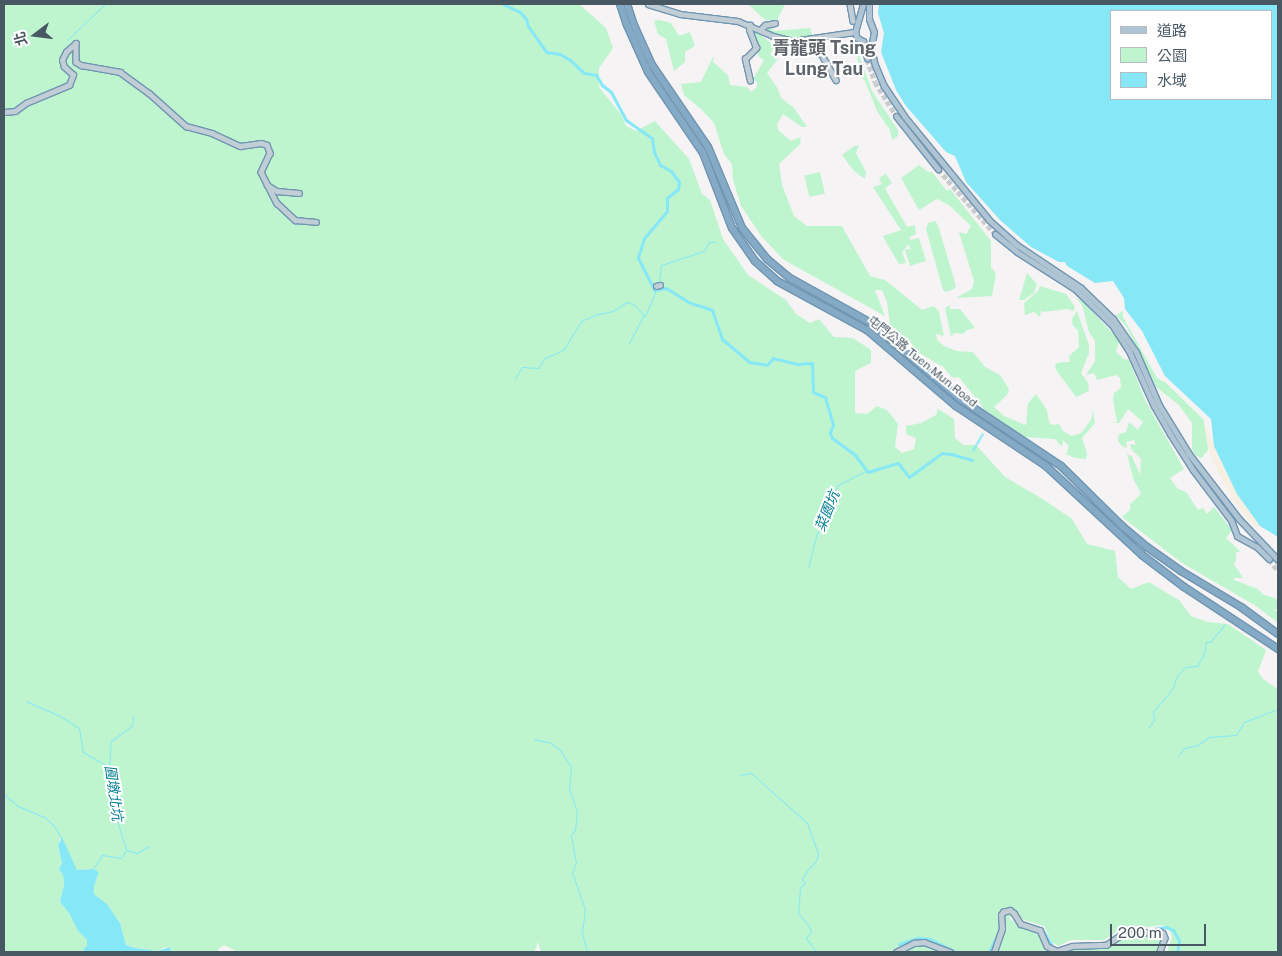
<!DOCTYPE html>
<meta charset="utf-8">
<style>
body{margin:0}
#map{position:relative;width:1282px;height:956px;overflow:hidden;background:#f5f3f3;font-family:"Public Sans","Noto Sans TC",sans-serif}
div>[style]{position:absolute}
.green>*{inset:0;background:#bef5cf;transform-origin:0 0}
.sand>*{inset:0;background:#f6efe3}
.water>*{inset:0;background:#86e8f7}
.stream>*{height:1px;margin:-0.5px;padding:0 0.5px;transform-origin:0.5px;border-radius:0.5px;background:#86e8f7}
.canal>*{height:3px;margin:-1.5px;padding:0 1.5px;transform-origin:1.5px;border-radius:1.5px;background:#86e8f7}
.major-tunnel>*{height:5px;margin-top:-2.5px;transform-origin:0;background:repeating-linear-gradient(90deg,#cacccf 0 5px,transparent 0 7.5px)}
.roads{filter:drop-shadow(1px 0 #7095b2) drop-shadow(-1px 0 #7095b2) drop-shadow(0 1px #7095b2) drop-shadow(0 -1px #7095b2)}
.minor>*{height:4.5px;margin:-2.25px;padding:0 2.25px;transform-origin:2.25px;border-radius:2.25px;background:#c2ced5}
.major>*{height:5px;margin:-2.5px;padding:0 2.5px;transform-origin:2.5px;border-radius:2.5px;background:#b0c5d4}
.highway>*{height:6px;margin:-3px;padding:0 3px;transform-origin:3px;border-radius:3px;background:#85aac6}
span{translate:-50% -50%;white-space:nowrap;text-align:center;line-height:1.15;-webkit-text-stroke:4px #fff;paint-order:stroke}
.street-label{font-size:12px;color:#485863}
.water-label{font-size:14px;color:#047f93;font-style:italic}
.district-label{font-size:18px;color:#5e6469;font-weight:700}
.frame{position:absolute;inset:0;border:5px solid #485863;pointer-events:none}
.legend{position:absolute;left:1110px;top:10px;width:162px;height:90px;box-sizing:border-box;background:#fff;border:1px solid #b6bcc1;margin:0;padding:6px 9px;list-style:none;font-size:15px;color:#485863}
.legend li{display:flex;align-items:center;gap:10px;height:25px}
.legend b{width:25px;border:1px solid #b6bcc1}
.north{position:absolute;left:10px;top:10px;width:50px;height:50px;-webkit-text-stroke:4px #fff;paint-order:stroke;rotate:255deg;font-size:14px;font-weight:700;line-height:20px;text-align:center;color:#485863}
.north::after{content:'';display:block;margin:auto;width:18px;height:22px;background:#485863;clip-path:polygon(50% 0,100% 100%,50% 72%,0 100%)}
.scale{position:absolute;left:1110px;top:924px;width:96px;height:22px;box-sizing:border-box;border:2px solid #485863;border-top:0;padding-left:6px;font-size:15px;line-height:18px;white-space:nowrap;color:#485863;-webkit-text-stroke:4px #fff;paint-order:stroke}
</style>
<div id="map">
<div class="green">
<div style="clip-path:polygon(4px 4px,579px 4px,606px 28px,613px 48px,599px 68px,599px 87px,622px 116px,626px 126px,636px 131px,655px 121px,689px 159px,702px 194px,710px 200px,723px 239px,748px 275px,786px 300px,796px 314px,810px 323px,819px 319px,834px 337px,853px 338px,871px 350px,871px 363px,855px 371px,855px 413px,867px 414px,877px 406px,887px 410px,898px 424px,895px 447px,902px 453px,914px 449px,916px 438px,906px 434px,906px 426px,921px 423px,936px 415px,938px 409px,954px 419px,955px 438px,963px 445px,976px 445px,1005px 477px,1041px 498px,1072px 519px,1087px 544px,1115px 551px,1118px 577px,1131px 589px,1149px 582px,1180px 601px,1191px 616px,1208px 622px,1228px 624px,1266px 650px,1258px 672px,1263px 679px,1278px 689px,1278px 952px,1167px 952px,1172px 937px,1170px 931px,1163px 925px,1120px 930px,1104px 940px,1071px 940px,1058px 946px,1052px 942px,1044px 926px,1024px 920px,1014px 910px,1009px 918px,1023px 929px,1038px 932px,1045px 947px,1051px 952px,541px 952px,538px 942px,534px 952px,238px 952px,224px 945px,218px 949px,219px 952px,171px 952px,171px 949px,166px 947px,158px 951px,135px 948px,126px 945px,120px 923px,107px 904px,94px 894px,94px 886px,99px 872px,94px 869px,77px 870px,60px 838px,58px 845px,62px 863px,59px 869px,63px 875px,64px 885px,60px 902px,69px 913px,78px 931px,87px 940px,87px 946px,83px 949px,85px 952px,4px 952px)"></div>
<div style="clip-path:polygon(748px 4px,785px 4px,777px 20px,765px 20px)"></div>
<div style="clip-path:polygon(659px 20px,671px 23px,679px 36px,690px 32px,695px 46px,685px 52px,685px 62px,674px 71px,666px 39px,658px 34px,654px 21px)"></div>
<div style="clip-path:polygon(771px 25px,774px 31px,810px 28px,813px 36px,797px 40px,775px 36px,762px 28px)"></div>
<div style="clip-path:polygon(752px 31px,758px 33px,775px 46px,770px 54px,778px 59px,767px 73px,778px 89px,781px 98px,794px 108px,807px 127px,802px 127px,783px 114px,777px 124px,778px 130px,791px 141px,801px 137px,800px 144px,779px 164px,782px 185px,794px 216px,807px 226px,842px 226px,870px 276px,885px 280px,922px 310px,934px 306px,939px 312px,944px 336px,936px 334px,937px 340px,944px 346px,957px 351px,973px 352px,985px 367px,1000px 375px,1009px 389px,1007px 395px,994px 407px,1004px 416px,1026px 425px,1028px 403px,1036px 394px,1047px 410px,1049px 422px,1052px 425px,1059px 424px,1063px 431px,1072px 436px,1081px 433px,1091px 420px,1093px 411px,1095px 423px,1082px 438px,1087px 453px,1086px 459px,1075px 458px,1066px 454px,1069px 446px,1063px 440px,1062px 447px,1055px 439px,1024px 437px,985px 410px,959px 377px,953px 378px,943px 367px,918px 352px,890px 324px,887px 302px,882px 290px,875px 290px,885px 316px,784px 260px,762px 237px,741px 206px,733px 180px,732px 164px,724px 154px,714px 123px,701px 109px,684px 95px,681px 84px,701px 82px,714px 55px,713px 62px,728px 75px,730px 85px,747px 87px,751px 92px,757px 87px,757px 82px,753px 79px,764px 60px,758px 56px,758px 45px)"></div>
<div style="clip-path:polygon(856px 47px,872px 91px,898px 130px,898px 136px,892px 140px,890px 130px,877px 111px,865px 81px,860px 75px)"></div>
<div style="clip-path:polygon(859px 145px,856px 153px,866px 172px,865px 179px,854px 171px,842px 155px,854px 146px)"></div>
<div style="clip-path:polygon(919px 165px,928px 172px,932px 172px,947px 191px,950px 189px,991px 241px,991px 267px,996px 274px,992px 296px,956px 298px,972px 289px,974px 281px,959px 232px,966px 234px,971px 226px,949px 205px,937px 199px,919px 210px,901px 178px)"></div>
<div style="left:820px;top:172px;width:22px;height:16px;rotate:77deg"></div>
<div style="clip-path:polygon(886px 174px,892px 183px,885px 188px,887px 192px,907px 227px,915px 225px,916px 234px,910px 237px,910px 240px,919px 238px,926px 261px,910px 266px,905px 250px,913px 248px,910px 248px,909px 244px,902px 252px,906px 263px,899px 264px,887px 244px,883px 236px,901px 230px,873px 187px,882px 184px,879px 178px)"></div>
<div style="clip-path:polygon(935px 221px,938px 225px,956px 286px,954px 289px,946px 292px,943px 290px,926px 229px,928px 223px)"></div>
<div style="clip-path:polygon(1027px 273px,1037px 284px,1034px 293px,1024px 300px,1019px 300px)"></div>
<div style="clip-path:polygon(1040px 286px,1066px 294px,1075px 307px,1074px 311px,1067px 309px,1043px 312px,1041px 310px,1040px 317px,1034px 312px,1025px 315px,1024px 303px,1038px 291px)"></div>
<div style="clip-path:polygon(1076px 298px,1084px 302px,1114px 335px,1119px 341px,1116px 352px,1124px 359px,1129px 360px,1146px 402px,1184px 469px,1170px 478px,1178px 489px,1186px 492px,1198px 510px,1203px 508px,1207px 514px,1214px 507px,1232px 530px,1226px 538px,1240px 551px,1236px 553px,1236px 560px,1234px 564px,1243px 578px,1234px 578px,1234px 580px,1258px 589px,1264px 595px,1278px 599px,1278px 610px,1273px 609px,1278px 612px,1278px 623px,1256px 606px,1182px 563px,1122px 517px,1130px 510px,1130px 504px,1141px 494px,1133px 478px,1127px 454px,1132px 456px,1140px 475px,1141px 459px,1131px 449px,1130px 444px,1135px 445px,1135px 440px,1126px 442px,1127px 448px,1122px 446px,1118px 441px,1119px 434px,1126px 432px,1129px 422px,1138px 430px,1143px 422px,1128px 409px,1119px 423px,1111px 423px,1117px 422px,1113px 400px,1114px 393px,1121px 388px,1120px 378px,1116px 375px,1097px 380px,1094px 373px,1086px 375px,1095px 361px,1095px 341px,1089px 332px,1082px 305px)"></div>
<div style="clip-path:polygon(950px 305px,950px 309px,960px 309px,975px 328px,967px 330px,963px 334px,955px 333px,951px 336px,945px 308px)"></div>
<div style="clip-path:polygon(1077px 311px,1089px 345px,1089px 353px,1081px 373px,1088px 383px,1089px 391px,1076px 397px,1056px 370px,1055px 364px,1061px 362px,1070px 362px,1069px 356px,1079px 347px,1078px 330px,1073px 326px,1072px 319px)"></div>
<div style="clip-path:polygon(1123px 311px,1123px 317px,1157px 378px,1166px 383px,1203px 419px,1211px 447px,1201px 458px,1195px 455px,1192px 449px,1192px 423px,1179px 405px,1156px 387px,1126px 326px,1116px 315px)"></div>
<div style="clip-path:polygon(1161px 934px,1164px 938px,1158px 952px,1066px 952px,1076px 948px,1106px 948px,1122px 938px)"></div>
</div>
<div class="sand">
<div style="clip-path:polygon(1204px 423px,1237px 494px,1260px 526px,1255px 527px,1238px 507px,1216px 469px,1208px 449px)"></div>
</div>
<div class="water">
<div style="clip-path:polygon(evenodd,879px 4px,1278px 4px,1278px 537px,1260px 526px,1237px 494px,1214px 446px,1211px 419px,1165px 376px,1142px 331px,1125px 309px,1124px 298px,1113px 281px,1095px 283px,1067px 266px,1065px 262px,1059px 262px,1031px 247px,1000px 220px,966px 182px,955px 156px,946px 152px,906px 106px,896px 90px,881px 52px,884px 33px,878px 13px,879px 4px,1111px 11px,1271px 11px,1271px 99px,1111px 99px,1111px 11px)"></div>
<div style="clip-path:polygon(62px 837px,77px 870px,94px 869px,99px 872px,94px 886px,94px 894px,107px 904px,120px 923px,126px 945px,135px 948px,158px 951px,170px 947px,171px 952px,85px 952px,83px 949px,87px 946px,87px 940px,78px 931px,69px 913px,60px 902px,64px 885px,63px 875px,59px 869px,62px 863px,58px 845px)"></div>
</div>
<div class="stream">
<div style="left:67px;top:40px;width:52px;rotate:-43.5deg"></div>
<div style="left:659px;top:282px;width:17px;rotate:-83deg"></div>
<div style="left:661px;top:265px;width:45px;rotate:-18deg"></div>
<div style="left:704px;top:251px;width:10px;rotate:-61deg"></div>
<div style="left:709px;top:242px;width:6px"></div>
<div style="left:629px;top:343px;width:32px;rotate:-62deg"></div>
<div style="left:515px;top:379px;width:14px;rotate:-60deg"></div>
<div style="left:522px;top:367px;width:16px;rotate:4deg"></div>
<div style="left:538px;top:368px;width:12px;rotate:-55deg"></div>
<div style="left:545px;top:358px;width:20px;rotate:-24deg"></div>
<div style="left:563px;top:350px;width:34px;rotate:-58deg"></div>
<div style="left:581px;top:321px;width:15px;rotate:-23deg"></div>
<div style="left:595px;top:315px;width:18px;rotate:-13deg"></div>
<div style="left:613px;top:311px;width:17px;rotate:-33deg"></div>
<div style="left:627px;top:302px;width:6px;rotate:18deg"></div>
<div style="left:633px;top:304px;width:17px;rotate:45deg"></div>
<div style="left:645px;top:316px;width:33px;rotate:-67deg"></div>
<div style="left:972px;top:450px;width:20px;rotate:-60deg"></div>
<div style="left:973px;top:451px;width:20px;rotate:-60deg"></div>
<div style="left:808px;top:568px;width:36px;rotate:-76deg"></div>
<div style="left:817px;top:533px;width:8px;rotate:-45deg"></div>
<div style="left:823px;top:527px;width:19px;rotate:-72deg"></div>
<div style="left:829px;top:509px;width:9px;rotate:-84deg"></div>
<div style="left:830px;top:500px;width:17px;rotate:-62deg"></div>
<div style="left:838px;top:485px;width:30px;rotate:-27deg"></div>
<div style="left:26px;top:701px;width:37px;rotate:24deg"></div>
<div style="left:60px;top:716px;width:22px;rotate:32deg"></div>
<div style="left:79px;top:728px;width:24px;rotate:81deg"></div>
<div style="left:83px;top:752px;width:30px;rotate:30deg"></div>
<div style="left:1148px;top:728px;width:10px;rotate:-53deg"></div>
<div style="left:1154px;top:720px;width:8px;rotate:-97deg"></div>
<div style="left:1153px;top:712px;width:31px;rotate:-50deg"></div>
<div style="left:1173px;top:688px;width:13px;rotate:-72deg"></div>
<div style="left:1177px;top:676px;width:12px;rotate:-48deg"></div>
<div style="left:1185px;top:667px;width:12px;rotate:-5deg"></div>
<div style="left:1197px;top:666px;width:14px;rotate:-60deg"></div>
<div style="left:1204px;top:654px;width:12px;rotate:-81deg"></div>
<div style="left:1206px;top:642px;width:4px"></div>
<div style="left:1210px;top:642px;width:23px;rotate:-50deg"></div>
<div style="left:534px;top:739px;width:17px;rotate:13deg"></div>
<div style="left:551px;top:743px;width:11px;rotate:38deg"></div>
<div style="left:560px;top:750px;width:20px;rotate:57deg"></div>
<div style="left:571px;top:767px;width:22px;rotate:95deg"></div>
<div style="left:569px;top:789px;width:23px;rotate:70deg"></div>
<div style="left:577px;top:811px;width:19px;rotate:96deg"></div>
<div style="left:575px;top:830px;width:6px;rotate:129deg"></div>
<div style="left:571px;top:835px;width:28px;rotate:80deg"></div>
<div style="left:576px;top:863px;width:10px;rotate:114deg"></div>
<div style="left:572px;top:872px;width:39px;rotate:71deg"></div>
<div style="left:585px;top:909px;width:24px;rotate:97deg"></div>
<div style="left:582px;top:933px;width:20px;rotate:75deg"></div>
<div style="left:1178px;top:756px;width:10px;rotate:-53deg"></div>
<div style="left:1184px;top:748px;width:14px;rotate:-12deg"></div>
<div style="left:1198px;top:745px;width:14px;rotate:-36deg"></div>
<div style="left:1209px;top:737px;width:27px;rotate:-4deg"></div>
<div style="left:1236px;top:735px;width:15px;rotate:-58deg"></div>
<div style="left:1244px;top:722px;width:36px;rotate:-21deg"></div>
<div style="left:740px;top:775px;width:11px;rotate:-10deg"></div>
<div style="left:751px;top:773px;width:75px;rotate:41.8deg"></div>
<div style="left:807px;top:823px;width:33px;rotate:70deg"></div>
<div style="left:818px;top:854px;width:7px;rotate:106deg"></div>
<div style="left:816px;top:861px;width:11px;rotate:135deg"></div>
<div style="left:808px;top:869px;width:12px;rotate:121deg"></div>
<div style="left:802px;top:879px;width:5px;rotate:53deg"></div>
<div style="left:805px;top:883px;width:6px;rotate:141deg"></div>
<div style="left:800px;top:887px;width:26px;rotate:94deg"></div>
<div style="left:798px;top:913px;width:17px;rotate:50deg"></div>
<div style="left:809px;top:926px;width:6px;rotate:72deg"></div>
<div style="left:811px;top:932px;width:8px;rotate:130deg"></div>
<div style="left:806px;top:938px;width:17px;rotate:54deg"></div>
<div style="left:4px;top:794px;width:18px;rotate:41deg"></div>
<div style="left:18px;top:806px;width:30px;rotate:23deg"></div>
<div style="left:46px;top:818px;width:11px;rotate:45deg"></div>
<div style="left:54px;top:826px;width:13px;rotate:58deg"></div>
<div style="left:126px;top:850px;width:37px;rotate:-107deg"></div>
<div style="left:115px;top:815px;width:48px;rotate:-97.1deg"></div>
<div style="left:109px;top:767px;width:26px;rotate:-86deg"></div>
<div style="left:111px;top:741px;width:26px;rotate:-36deg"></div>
<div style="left:132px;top:726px;width:10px;rotate:-84deg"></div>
<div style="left:93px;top:869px;width:17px;rotate:-57deg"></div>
<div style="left:102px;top:855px;width:19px;rotate:9deg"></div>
<div style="left:121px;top:858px;width:9px;rotate:-58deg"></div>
<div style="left:126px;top:850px;width:11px;rotate:15deg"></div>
<div style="left:137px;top:853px;width:14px;rotate:-30deg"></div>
</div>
<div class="canal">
<div style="left:503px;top:4px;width:19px;rotate:25deg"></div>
<div style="left:520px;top:12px;width:9px;rotate:49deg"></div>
<div style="left:526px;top:19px;width:7px;rotate:74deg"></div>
<div style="left:528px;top:26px;width:32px;rotate:55deg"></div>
<div style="left:546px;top:52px;width:14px;rotate:8deg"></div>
<div style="left:560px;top:54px;width:12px;rotate:31deg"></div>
<div style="left:570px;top:60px;width:19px;rotate:43deg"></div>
<div style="left:584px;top:73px;width:12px;rotate:9deg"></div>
<div style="left:596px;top:75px;width:12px;rotate:59deg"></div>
<div style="left:602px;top:85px;width:11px;rotate:38deg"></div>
<div style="left:611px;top:92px;width:32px;rotate:62deg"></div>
<div style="left:626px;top:120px;width:32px;rotate:35deg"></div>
<div style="left:652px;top:138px;width:14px;rotate:82deg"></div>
<div style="left:654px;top:152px;width:14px;rotate:65deg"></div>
<div style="left:660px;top:165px;width:13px;rotate:29deg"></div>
<div style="left:671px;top:171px;width:14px;rotate:54deg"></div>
<div style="left:679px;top:182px;width:7px;rotate:98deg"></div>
<div style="left:678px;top:189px;width:14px;rotate:141deg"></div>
<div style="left:667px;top:198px;width:13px;rotate:90deg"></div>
<div style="left:667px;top:211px;width:35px;rotate:130deg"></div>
<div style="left:644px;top:238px;width:21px;rotate:107deg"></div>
<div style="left:638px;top:258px;width:36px;rotate:63deg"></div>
<div style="left:654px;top:290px;width:12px;rotate:-9deg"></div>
<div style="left:666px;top:288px;width:26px;rotate:32deg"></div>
<div style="left:688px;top:302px;width:25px;rotate:18deg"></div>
<div style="left:712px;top:310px;width:31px;rotate:71deg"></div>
<div style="left:722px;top:339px;width:35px;rotate:40deg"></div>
<div style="left:749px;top:362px;width:18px;rotate:9deg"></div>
<div style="left:767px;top:365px;width:9px;rotate:-49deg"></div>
<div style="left:773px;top:358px;width:25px;rotate:14deg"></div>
<div style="left:797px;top:364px;width:15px;rotate:-4deg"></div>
<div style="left:812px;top:363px;width:29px;rotate:88deg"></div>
<div style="left:813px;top:392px;width:13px;rotate:23deg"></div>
<div style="left:825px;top:397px;width:29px;rotate:74deg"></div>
<div style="left:833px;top:425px;width:9px;rotate:111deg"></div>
<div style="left:830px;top:433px;width:5px;rotate:68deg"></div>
<div style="left:832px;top:438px;width:29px;rotate:36deg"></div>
<div style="left:855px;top:455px;width:21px;rotate:53deg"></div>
<div style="left:868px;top:472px;width:31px;rotate:-17deg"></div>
<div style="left:898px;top:463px;width:18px;rotate:52deg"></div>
<div style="left:909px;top:477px;width:41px;rotate:-36deg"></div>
<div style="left:942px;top:453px;width:9px;rotate:6deg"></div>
<div style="left:951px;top:454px;width:22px;rotate:16deg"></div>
<div style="left:1001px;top:912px;width:5px;rotate:-37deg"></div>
<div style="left:1005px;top:909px;width:8px"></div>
<div style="left:1013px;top:909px;width:14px;rotate:56deg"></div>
<div style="left:1029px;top:925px;width:14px;rotate:17deg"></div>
<div style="left:1042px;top:929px;width:21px;rotate:59deg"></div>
<div style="left:1141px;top:931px;width:25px;rotate:-9deg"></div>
<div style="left:1166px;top:927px;width:8px;rotate:23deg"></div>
<div style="left:1173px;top:930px;width:13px;rotate:61deg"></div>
<div style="left:1179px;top:941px;width:11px;rotate:100deg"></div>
<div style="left:899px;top:944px;width:20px;rotate:-18deg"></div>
<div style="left:918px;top:938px;width:12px;rotate:5deg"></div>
<div style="left:930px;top:939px;width:29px;rotate:27deg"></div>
<div style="left:989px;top:952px;width:26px;rotate:-65deg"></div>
</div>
<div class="major-tunnel">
<div style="left:867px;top:59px;width:24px;rotate:71deg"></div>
<div style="left:875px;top:82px;width:40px;rotate:58deg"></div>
<div style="left:938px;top:169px;width:86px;rotate:48.8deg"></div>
<div style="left:1269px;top:559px;width:15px;rotate:53deg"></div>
</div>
<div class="roads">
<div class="minor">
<div style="left:648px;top:4px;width:34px;rotate:17deg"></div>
<div style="left:680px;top:14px;width:58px;rotate:6.9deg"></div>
<div style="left:738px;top:21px;width:38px;rotate:23deg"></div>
<div style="left:773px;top:36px;width:21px;rotate:14deg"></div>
<div style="left:793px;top:41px;width:63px;rotate:-8.3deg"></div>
<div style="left:850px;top:4px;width:17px;rotate:80deg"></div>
<div style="left:760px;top:30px;width:7px;rotate:-45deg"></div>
<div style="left:765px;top:25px;width:10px;rotate:-11deg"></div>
<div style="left:813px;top:39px;width:47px;rotate:60.7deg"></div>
<div style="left:76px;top:43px;width:19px;rotate:90deg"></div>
<div style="left:76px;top:62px;width:6px;rotate:31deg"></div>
<div style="left:81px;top:65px;width:40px;rotate:10deg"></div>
<div style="left:120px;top:72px;width:36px;rotate:36deg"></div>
<div style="left:149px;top:93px;width:50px;rotate:41.7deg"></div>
<div style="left:186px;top:126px;width:27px;rotate:15deg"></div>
<div style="left:212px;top:133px;width:31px;rotate:25deg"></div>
<div style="left:240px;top:146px;width:21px;rotate:-8deg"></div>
<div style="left:261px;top:143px;width:6px;rotate:18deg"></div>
<div style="left:267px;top:145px;width:9px;rotate:69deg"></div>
<div style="left:270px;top:153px;width:21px;rotate:115deg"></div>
<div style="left:261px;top:172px;width:35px;rotate:63deg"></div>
<div style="left:277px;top:203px;width:25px;rotate:43deg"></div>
<div style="left:295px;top:220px;width:21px;rotate:5deg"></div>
<div style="left:750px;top:81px;width:23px;rotate:-103deg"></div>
<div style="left:745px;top:59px;width:16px;rotate:-45deg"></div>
<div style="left:756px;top:48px;width:19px;rotate:-111deg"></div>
<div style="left:749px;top:30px;width:5px;rotate:-79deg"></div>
<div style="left:4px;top:112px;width:11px;rotate:-5deg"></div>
<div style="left:15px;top:111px;width:14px;rotate:-36deg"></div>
<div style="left:26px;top:103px;width:47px;rotate:-22.7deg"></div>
<div style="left:69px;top:85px;width:11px;rotate:-68deg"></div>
<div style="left:73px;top:75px;width:12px;rotate:-138deg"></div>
<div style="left:64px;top:67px;width:7px;rotate:-106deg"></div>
<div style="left:62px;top:60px;width:9px;rotate:-63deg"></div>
<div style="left:66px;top:52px;width:13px;rotate:-42deg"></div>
<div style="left:267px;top:185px;width:12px;rotate:31deg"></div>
<div style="left:277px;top:191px;width:22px;rotate:5deg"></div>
<div style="left:656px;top:286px;width:4px;rotate:-14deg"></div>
<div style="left:896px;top:952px;width:20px;rotate:-27deg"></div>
<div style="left:914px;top:943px;width:10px;rotate:-6deg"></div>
<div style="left:924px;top:942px;width:28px;rotate:21deg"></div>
<div style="left:994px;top:952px;width:24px;rotate:-71deg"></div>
<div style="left:1002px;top:929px;width:14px;rotate:-94deg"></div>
<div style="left:1001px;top:915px;width:4px;rotate:-56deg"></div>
<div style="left:1003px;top:912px;width:7px;rotate:-16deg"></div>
<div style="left:1010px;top:910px;width:5px;rotate:37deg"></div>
<div style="left:1014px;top:913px;width:13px;rotate:58deg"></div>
<div style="left:1021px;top:924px;width:20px;rotate:18deg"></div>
<div style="left:1040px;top:930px;width:17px;rotate:66deg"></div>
<div style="left:1047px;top:946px;width:11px;rotate:27deg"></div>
<div style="left:1057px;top:951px;width:16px;rotate:-18deg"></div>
<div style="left:1072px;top:946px;width:34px;rotate:-2deg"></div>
<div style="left:1106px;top:945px;width:18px;rotate:-34deg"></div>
<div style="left:1121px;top:935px;width:38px;rotate:-6deg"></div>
<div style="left:1159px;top:931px;width:4px;rotate:27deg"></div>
<div style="left:1163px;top:933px;width:5px;rotate:68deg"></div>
<div style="left:1165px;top:938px;width:15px;rotate:110deg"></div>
</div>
<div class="major">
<div style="left:863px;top:4px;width:29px;rotate:106deg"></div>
<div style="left:855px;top:32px;width:6px;rotate:72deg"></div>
<div style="left:857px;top:38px;width:7px;rotate:27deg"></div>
<div style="left:863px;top:41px;width:18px;rotate:77deg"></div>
<div style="left:869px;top:4px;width:15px;rotate:90deg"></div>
<div style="left:869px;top:19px;width:14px;rotate:69deg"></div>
<div style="left:874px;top:32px;width:16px;rotate:101deg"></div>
<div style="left:871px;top:48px;width:17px;rotate:77deg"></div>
<div style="left:875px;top:65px;width:23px;rotate:67deg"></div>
<div style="left:884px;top:86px;width:36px;rotate:56deg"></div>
<div style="left:904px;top:116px;width:134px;rotate:50.7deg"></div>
<div style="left:989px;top:220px;width:38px;rotate:42deg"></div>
<div style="left:1017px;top:245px;width:77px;rotate:33.9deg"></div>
<div style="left:1081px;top:288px;width:45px;rotate:44.1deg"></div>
<div style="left:1113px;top:319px;width:40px;rotate:55.1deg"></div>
<div style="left:1136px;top:352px;width:58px;rotate:66.5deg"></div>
<div style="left:1159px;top:405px;width:57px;rotate:58.5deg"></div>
<div style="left:1189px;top:454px;width:82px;rotate:52.4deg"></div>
<div style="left:1239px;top:519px;width:57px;rotate:46.4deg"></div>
<div style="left:896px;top:116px;width:68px;rotate:51.6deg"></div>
<div style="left:995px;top:234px;width:28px;rotate:39deg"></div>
<div style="left:1017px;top:252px;width:69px;rotate:32.5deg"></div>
<div style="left:1075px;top:289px;width:52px;rotate:44.2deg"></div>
<div style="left:1112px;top:325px;width:31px;rotate:57deg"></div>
<div style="left:1129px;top:351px;width:60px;rotate:65.6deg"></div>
<div style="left:1154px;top:406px;width:32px;rotate:60deg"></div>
<div style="left:1170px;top:434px;width:43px;rotate:57.4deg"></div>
<div style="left:1193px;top:470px;width:63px;rotate:52.8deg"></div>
<div style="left:1231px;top:520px;width:17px;rotate:69deg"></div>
<div style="left:1237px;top:536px;width:23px;rotate:29deg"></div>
<div style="left:1257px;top:547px;width:17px;rotate:45deg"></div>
</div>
<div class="highway">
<div style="left:620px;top:4px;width:22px;rotate:72deg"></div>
<div style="left:627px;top:25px;width:51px;rotate:65.9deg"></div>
<div style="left:648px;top:72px;width:98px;rotate:55.8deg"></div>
<div style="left:703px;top:153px;width:80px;rotate:68.9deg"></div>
<div style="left:732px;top:228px;width:40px;rotate:55.1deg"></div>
<div style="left:755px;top:261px;width:30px;rotate:42deg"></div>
<div style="left:777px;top:281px;width:102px;rotate:28.6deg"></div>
<div style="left:867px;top:330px;width:117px;rotate:40.5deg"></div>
<div style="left:956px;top:406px;width:108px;rotate:33.7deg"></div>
<div style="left:1046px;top:466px;width:131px;rotate:42.8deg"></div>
<div style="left:1142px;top:555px;width:53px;rotate:37.3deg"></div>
<div style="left:1184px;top:587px;width:113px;rotate:33.4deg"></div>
<div style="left:627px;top:4px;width:20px;rotate:72deg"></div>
<div style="left:633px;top:23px;width:46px;rotate:65.7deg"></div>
<div style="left:652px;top:65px;width:99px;rotate:55.7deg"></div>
<div style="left:708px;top:147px;width:88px;rotate:67.2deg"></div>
<div style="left:742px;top:228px;width:40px;rotate:51deg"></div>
<div style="left:767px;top:259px;width:30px;rotate:40deg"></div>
<div style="left:790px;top:278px;width:93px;rotate:29.1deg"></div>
<div style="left:871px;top:323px;width:117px;rotate:40.5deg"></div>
<div style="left:960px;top:399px;width:121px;rotate:33.6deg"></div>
<div style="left:1061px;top:466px;width:86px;rotate:44.5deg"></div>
<div style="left:1122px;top:526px;width:33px;rotate:40deg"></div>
<div style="left:1147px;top:547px;width:42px;rotate:35.2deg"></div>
<div style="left:1181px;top:571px;width:70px;rotate:31deg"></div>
<div style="left:1241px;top:607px;width:46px;rotate:36.1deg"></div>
</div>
</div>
<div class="street-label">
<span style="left:922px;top:362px;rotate:39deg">屯門公路 Tuen Mun Road</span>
</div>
<div class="water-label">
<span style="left:827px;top:511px;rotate:-68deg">菜園坑</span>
<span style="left:114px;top:793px;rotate:82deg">圓墩北坑</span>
</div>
<div class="district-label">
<span style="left:824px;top:59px">青龍頭 Tsing<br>Lung Tau</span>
</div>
<div class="frame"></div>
<ul class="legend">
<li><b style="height:6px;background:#b0c5d4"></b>道路</li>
<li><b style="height:14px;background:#bef5cf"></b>公園</li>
<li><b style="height:14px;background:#86e8f7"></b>水域</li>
</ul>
<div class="north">北</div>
<div class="scale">200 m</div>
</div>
